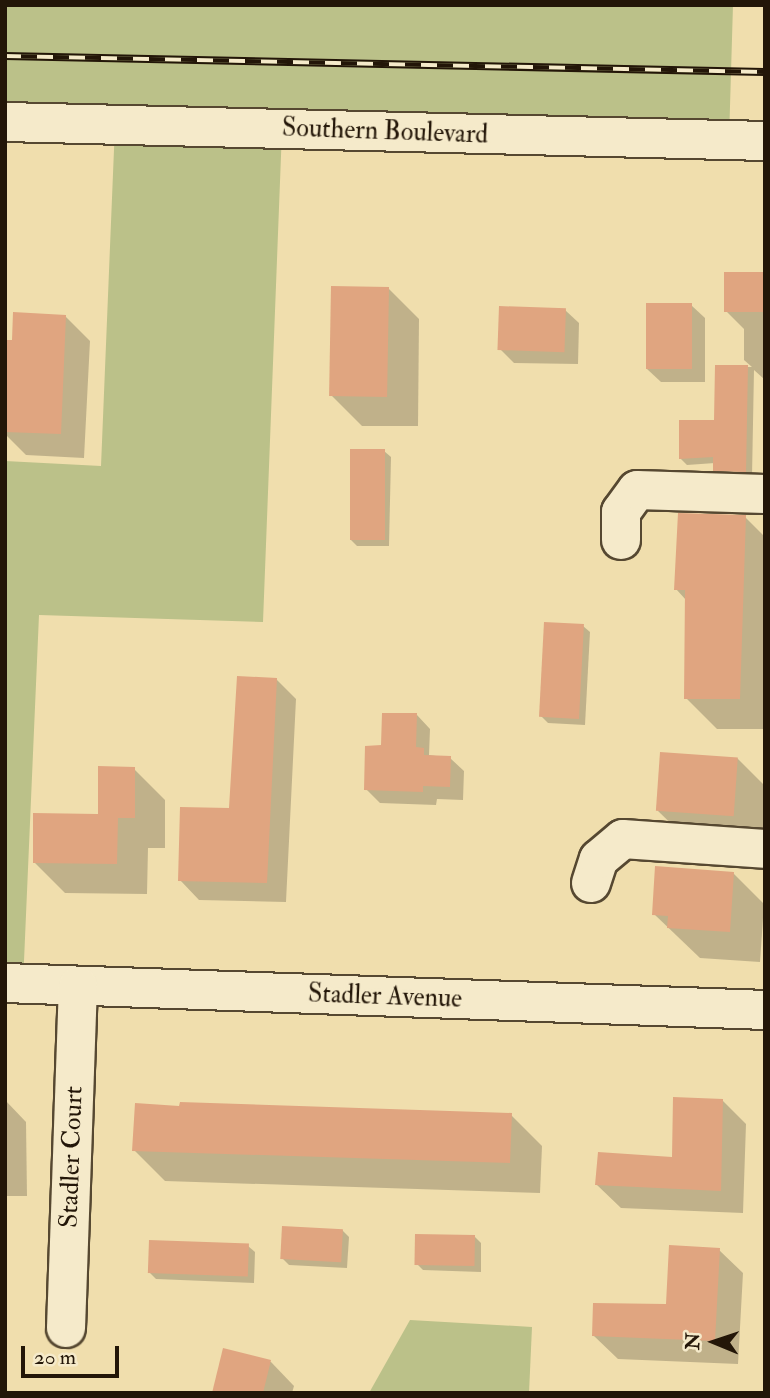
<!DOCTYPE html>
<style>
body{margin:0}
#map{position:relative;width:770px;height:1398px;overflow:hidden;background:#f0dead;font-family:"IM FELL Double Pica",serif}
div>[style]{position:absolute}
.green>*{inset:0;background:#bbc189}
.shadow>*{inset:0;background:#0003}
.building>*{inset:0;background:#e0a580;transform-origin:0 0}
.roads{filter:drop-shadow(2px 0 #564831) drop-shadow(-2px 0 #564831) drop-shadow(0 2px #564831) drop-shadow(0 -2px #564831)}
.minor>*{height:38px;margin:-19px;padding:0 19px;transform-origin:19px;border-radius:19px;background:#f5eaca}
.rail>*{height:8px;margin-top:-4px;transform-origin:0;background:repeating-linear-gradient(90deg,#f5eaca 0 16px,#231608 0 32px);box-sizing:border-box;border-block:2px solid #231608}
span{translate:-50% -50%;white-space:nowrap;text-align:center;line-height:1.15;-webkit-text-stroke:5px #f5eaca;paint-order:stroke}
.street-label{font-size:26px;color:#231608}
.frame{position:absolute;inset:0;border:7px solid #231608;pointer-events:none}
.north{position:absolute;left:679px;top:1307px;width:70px;height:70px;-webkit-text-stroke:5px #f5eaca;paint-order:stroke;rotate:272deg;font-size:19px;font-weight:700;line-height:28px;text-align:center;color:#231608}
.north::after{content:'';display:block;margin:auto;width:24px;height:32px;background:#231608;clip-path:polygon(50% 0,100% 100%,50% 72%,0 100%)}
.scale{position:absolute;left:21px;top:1346px;width:98px;height:32px;box-sizing:border-box;border:4px solid #231608;border-top:0;padding-left:9px;font-size:21px;line-height:24px;white-space:nowrap;color:#231608;-webkit-text-stroke:5px #f5eaca;paint-order:stroke}
</style>
<div id="map">
<div class="green">
<div style="clip-path:polygon(5px 5px,733px 5px,729px 140px,282px 130px,263px 622px,39px 615px,23px 984px,5px 983px,5px 461px,101px 466px,115px 125px,5px 122px)"></div>
<div style="clip-path:polygon(410px 1320px,532px 1327px,529px 1393px,369px 1393px)"></div>
</div>
<div class="shadow">
<div style="clip-path:polygon(765px 274px,765px 380px,754px 370px,752px 477px,722px 476px,715px 470px,715px 463px,687px 465px,680px 458px,716px 422px,717px 367px,752px 367px,744px 360px,744px 329px,726px 311px)"></div>
<div style="clip-path:polygon(388px 288px,419px 319px,418px 426px,362px 426px,331px 395px)"></div>
<div style="clip-path:polygon(691px 305px,705px 318px,705px 382px,661px 382px,647px 369px)"></div>
<div style="clip-path:polygon(565px 310px,579px 323px,578px 364px,514px 363px,500px 349px)"></div>
<div style="clip-path:polygon(65px 316px,90px 341px,84px 458px,26px 455px,5px 434px,5px 341px,14px 342px)"></div>
<div style="clip-path:polygon(384px 451px,391px 457px,389px 546px,357px 546px,350px 539px)"></div>
<div style="clip-path:polygon(745px 517px,765px 537px,765px 729px,717px 729px,686px 698px,686px 600px,676px 589px)"></div>
<div style="clip-path:polygon(583px 626px,590px 632px,585px 725px,548px 723px,541px 716px)"></div>
<div style="clip-path:polygon(276px 679px,296px 699px,286px 902px,199px 900px,180px 880px,231px 810px)"></div>
<div style="clip-path:polygon(417px 715px,430px 729px,429px 755px,450px 758px,464px 771px,463px 800px,437px 799px,436px 805px,380px 803px,366px 789px,382px 747px)"></div>
<div style="clip-path:polygon(737px 758px,765px 786px,765px 846px,689px 841px,658px 811px)"></div>
<div style="clip-path:polygon(134px 769px,165px 800px,165px 848px,148px 848px,147px 894px,65px 893px,34px 862px,99px 815px)"></div>
<div style="clip-path:polygon(733px 873px,764px 904px,760px 962px,700px 958px,654px 914px)"></div>
<div style="clip-path:polygon(5px 1100px,26px 1122px,27px 1196px,5px 1196px)"></div>
<div style="clip-path:polygon(722px 1100px,746px 1124px,743px 1213px,621px 1208px,597px 1185px,674px 1158px)"></div>
<div style="clip-path:polygon(511px 1115px,542px 1146px,540px 1193px,165px 1181px,134px 1150px)"></div>
<div style="clip-path:polygon(342px 1230px,349px 1237px,347px 1268px,289px 1265px,283px 1259px)"></div>
<div style="clip-path:polygon(475px 1237px,481px 1243px,481px 1272px,423px 1270px,417px 1264px)"></div>
<div style="clip-path:polygon(248px 1246px,255px 1252px,254px 1283px,156px 1279px,149px 1272px)"></div>
<div style="clip-path:polygon(719px 1250px,743px 1273px,738px 1364px,618px 1359px,594px 1336px,668px 1306px)"></div>
<div style="clip-path:polygon(225px 1350px,271px 1362px,294px 1386px,292px 1393px,214px 1393px)"></div>
</div>
<div class="building">
<div style="left:724px;top:272px;width:41px;height:40px"></div>
<div style="left:331px;top:286px;width:58px;height:110px;rotate:1deg"></div>
<div style="left:692px;top:303px;width:66px;height:46px;rotate:90deg"></div>
<div style="left:499px;top:306px;width:67px;height:44px;rotate:2deg"></div>
<div style="clip-path:polygon(13px 312px,66px 315px,61px 434px,5px 432px,5px 340px,12px 340px)"></div>
<div style="clip-path:polygon(715px 365px,748px 365px,746px 472px,713px 471px,713px 457px,679px 459px,679px 420px,714px 420px)"></div>
<div style="left:350px;top:449px;width:35px;height:91px"></div>
<div style="clip-path:polygon(678px 513px,746px 515px,740px 699px,684px 699px,685px 590px,674px 590px)"></div>
<div style="left:544px;top:622px;width:40px;height:95px;rotate:3deg"></div>
<div style="clip-path:polygon(237px 676px,277px 678px,267px 883px,178px 881px,180px 807px,229px 808px)"></div>
<div style="clip-path:polygon(382px 713px,417px 713px,416px 747px,424px 748px,424px 755px,451px 756px,450px 787px,423px 786px,423px 792px,364px 790px,365px 746px,381px 745px)"></div>
<div style="left:660px;top:752px;width:78px;height:59px;rotate:4deg"></div>
<div style="clip-path:polygon(98px 766px,135px 767px,135px 818px,118px 818px,117px 864px,33px 863px,33px 813px,98px 814px)"></div>
<div style="clip-path:polygon(655px 866px,734px 872px,730px 932px,667px 928px,668px 916px,652px 915px)"></div>
<div style="clip-path:polygon(673px 1097px,723px 1099px,721px 1191px,595px 1185px,598px 1152px,672px 1157px)"></div>
<div style="clip-path:polygon(180px 1102px,512px 1113px,510px 1163px,132px 1151px,135px 1103px,179px 1106px)"></div>
<div style="left:282px;top:1226px;width:61px;height:33px;rotate:3deg"></div>
<div style="left:415px;top:1234px;width:60px;height:31px;rotate:1deg"></div>
<div style="left:149px;top:1240px;width:100px;height:33px;rotate:2deg"></div>
<div style="clip-path:polygon(669px 1245px,720px 1248px,715px 1341px,592px 1336px,593px 1303px,666px 1304px)"></div>
<div style="clip-path:polygon(223px 1348px,271px 1360px,263px 1393px,212px 1393px)"></div>
</div>
<div class="roads">
<div class="minor">
<div style="left:5px;top:122px;width:760px;rotate:1.43deg"></div>
<div style="left:621px;top:540px;width:28px;rotate:-90deg"></div>
<div style="left:621px;top:512px;width:27px;rotate:-54deg"></div>
<div style="left:637px;top:490px;width:128px;rotate:1.8deg"></div>
<div style="left:591px;top:883px;width:25px;rotate:-72deg"></div>
<div style="left:599px;top:859px;width:31px;rotate:-40deg"></div>
<div style="left:623px;top:839px;width:142px;rotate:4deg"></div>
<div style="left:5px;top:983px;width:760px;rotate:2.03deg"></div>
<div style="left:66px;top:1328px;width:342px;rotate:-88deg"></div>
</div>
</div>
<div class="rail">
<div style="left:5px;top:56px;width:760px;rotate:1.21deg"></div>
</div>
<div class="street-label">
<span style="left:385px;top:132px;rotate:2deg">Southern Boulevard</span>
<span style="left:385px;top:997px;rotate:2deg">Stadler Avenue</span>
<span style="left:72px;top:1157px;rotate:-88deg">Stadler Court</span>
</div>
<div class="frame"></div>
<div class="north">N</div>
<div class="scale">20 m</div>
</div>
